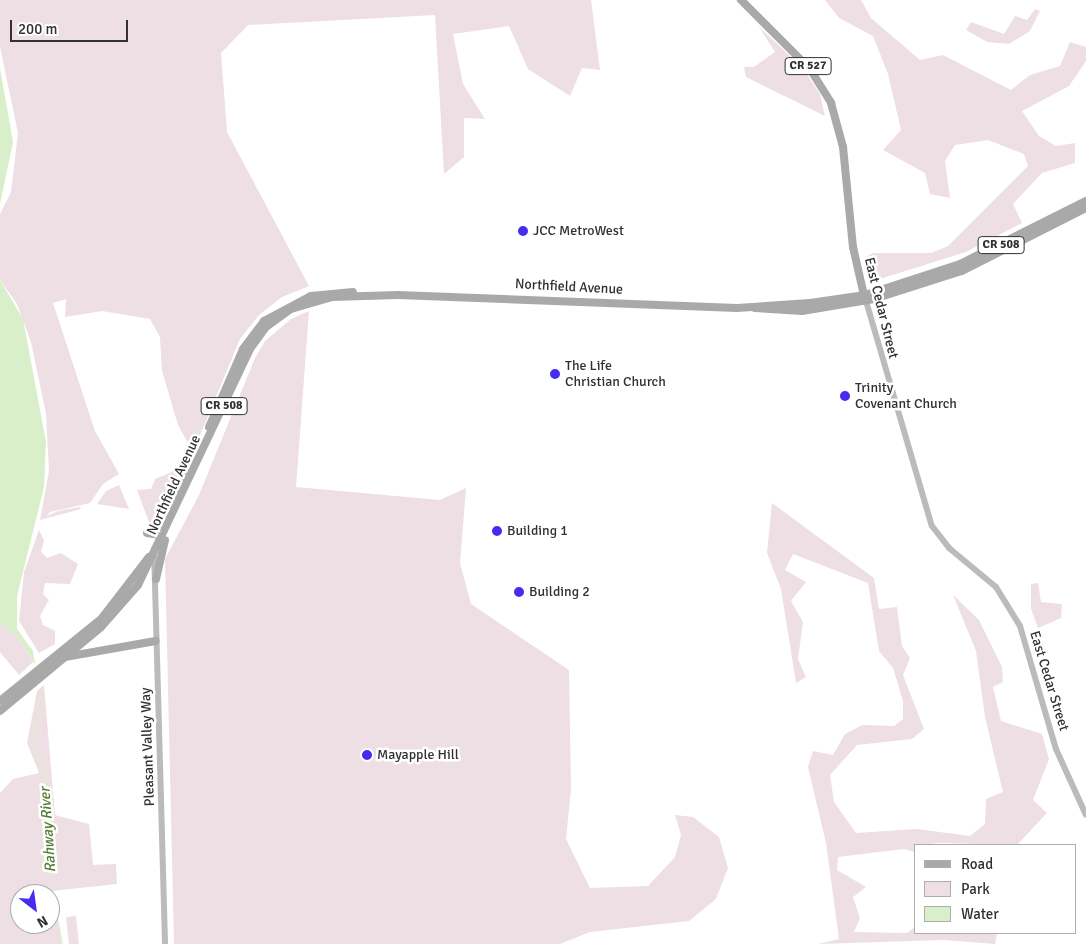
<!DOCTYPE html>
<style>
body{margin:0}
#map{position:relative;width:1086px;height:944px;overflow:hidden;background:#fff;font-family:Signika,sans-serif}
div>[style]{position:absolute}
.green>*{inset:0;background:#eedfe4;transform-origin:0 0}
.water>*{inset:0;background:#d9efca}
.stream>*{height:1px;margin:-0.5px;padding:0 0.5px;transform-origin:0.5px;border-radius:0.5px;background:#d9efca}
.secondary>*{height:6px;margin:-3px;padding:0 3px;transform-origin:3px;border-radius:3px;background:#bbb}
.primary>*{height:8px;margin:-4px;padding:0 4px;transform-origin:4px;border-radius:4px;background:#a9a9a9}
.dots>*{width:14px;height:14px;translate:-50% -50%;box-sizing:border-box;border:2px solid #fff;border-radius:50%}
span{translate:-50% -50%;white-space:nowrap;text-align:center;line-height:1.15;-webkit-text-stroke:5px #fff;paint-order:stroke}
.shield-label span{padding:1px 4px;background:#fff;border:1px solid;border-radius:4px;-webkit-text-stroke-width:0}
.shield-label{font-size:12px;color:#313131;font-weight:700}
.poi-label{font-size:14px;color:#313131}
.left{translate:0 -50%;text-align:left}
.street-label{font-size:14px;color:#313131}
.water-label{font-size:15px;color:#517e31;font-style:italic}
.legend{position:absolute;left:914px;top:844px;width:162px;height:90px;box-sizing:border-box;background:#fff;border:1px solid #adadad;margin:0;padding:6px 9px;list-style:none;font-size:15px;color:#313131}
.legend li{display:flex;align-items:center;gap:10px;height:25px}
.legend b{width:25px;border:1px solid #adadad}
.north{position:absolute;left:10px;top:884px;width:50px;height:50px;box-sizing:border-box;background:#fff;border:1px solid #adadad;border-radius:50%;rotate:150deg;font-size:14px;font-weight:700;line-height:20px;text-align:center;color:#313131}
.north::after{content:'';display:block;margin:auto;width:18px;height:22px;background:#452cef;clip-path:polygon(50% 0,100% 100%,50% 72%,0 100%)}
.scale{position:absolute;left:10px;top:20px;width:118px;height:22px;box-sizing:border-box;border:2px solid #313131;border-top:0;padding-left:6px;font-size:15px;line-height:18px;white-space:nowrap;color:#313131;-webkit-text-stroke:4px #fff;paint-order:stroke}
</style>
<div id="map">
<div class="green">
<div style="clip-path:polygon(0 0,591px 0,600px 70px,582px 68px,570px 96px,528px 69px,509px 26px,453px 34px,463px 84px,485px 119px,464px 118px,464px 157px,444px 174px,435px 15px,248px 25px,221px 53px,227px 132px,309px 286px,282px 297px,259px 315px,240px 339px,169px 510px,158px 524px,150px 525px,137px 490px,151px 489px,155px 479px,179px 469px,190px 447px,178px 425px,162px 371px,160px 337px,150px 319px,102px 311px,65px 317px,66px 299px,53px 303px,95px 431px,119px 474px,103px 484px,90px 503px,50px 512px,47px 516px,58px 511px,79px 507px,81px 509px,40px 520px,49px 471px,46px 414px,31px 342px,17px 304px,0 280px,0 214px,11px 192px,18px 133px,0 47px)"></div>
<div style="clip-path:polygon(825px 0,861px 0,871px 18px,920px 60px,943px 55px,1011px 90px,1030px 75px,1060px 66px,1070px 42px,1086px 47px,1086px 61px,1069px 86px,1022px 111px,1039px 136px,1056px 146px,1075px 143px,1075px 163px,1042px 173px,1013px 204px,1022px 223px,966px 252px,870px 282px,864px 258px,873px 253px,931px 253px,948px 246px,1028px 166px,1024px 154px,988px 140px,955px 145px,945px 161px,950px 198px,930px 194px,925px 173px,883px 150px,901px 130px,888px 74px,873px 36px,839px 18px)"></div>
<div style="clip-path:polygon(1035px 9px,1040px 11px,1030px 31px,1009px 44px,987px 42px,966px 30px,971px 22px,1004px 34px,1015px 16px,1027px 20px)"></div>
<div style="clip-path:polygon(759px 27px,802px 67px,820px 94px,825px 116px,746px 77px,744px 67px,754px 67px,775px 52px)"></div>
<div style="clip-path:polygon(309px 311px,296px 487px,440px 500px,466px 488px,460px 563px,471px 604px,569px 670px,571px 789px,566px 839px,590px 888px,648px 886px,675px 857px,681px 835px,675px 815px,693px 817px,719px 837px,728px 868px,716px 899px,689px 921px,590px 932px,560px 944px,174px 944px,165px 559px,199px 495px,255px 358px,265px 341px,291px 319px)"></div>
<div style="clip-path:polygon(119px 485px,129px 509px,97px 504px,106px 491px)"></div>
<div style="clip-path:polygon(772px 503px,874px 578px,879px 609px,897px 607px,902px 646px,910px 658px,903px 675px,924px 729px,912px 739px,857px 745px,830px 775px,834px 802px,856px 833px,917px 829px,970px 836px,985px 824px,986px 799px,1003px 792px,985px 717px,976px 651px,953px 595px,979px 620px,1002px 667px,1003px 682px,993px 687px,1001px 721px,1042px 734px,1049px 759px,1033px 800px,1047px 813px,1017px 845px,941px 843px,915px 845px,915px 852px,903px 849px,838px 857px,837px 870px,866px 887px,853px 897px,860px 918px,854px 932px,907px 933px,915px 927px,915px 933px,997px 933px,995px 944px,944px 940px,818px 944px,839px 939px,826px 843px,808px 767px,813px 751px,833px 755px,845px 734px,862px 725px,894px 726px,903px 719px,903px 701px,893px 668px,879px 651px,868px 583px,793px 554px,785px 570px,806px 582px,791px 601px,803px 622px,798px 659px,806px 677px,796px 683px,781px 589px,767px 553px)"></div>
<div style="clip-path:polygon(39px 530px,44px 540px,41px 552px,47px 558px,61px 553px,78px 564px,70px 584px,45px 583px,43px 594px,49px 600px,40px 616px,43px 625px,55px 631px,55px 644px,39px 653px,19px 621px,24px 572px)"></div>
<div style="clip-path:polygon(1038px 583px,1041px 602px,1062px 604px,1061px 618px,1038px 628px,1031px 609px,1031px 584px)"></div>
<div style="clip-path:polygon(0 623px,17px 636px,33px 662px,19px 675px,0 652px)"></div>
<div style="clip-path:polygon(evenodd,44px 685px,55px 815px,89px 824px,93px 865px,116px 864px,117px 884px,52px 891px,62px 944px,0 944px,0 793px,13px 779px,39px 773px,27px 743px,37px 691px,44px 685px,20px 894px,50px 894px,50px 924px,20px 924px,20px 894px)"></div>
<div style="left:76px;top:916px;width:28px;height:10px;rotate:84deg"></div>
</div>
<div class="water">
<div style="clip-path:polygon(0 68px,13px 142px,0 204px)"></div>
<div style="clip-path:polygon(0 280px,23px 319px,46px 442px,44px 487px,17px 596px,17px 629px,33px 651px,35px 665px,17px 636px,0 623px)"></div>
</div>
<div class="stream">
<div style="left:41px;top:689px;width:55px;rotate:100.5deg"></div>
<div style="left:31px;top:743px;width:28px;rotate:67deg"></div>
<div style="left:42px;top:769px;width:34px;rotate:80deg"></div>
<div style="left:48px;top:802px;width:89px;rotate:87.4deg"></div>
<div style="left:52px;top:891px;width:54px;rotate:79.3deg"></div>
</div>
<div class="secondary">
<div style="left:866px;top:301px;width:234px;rotate:73.7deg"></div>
<div style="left:932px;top:526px;width:28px;rotate:52deg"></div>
<div style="left:949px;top:548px;width:61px;rotate:39.7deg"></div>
<div style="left:996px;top:587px;width:46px;rotate:58.4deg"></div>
<div style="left:1020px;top:626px;width:128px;rotate:73.7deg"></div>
<div style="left:1056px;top:749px;width:72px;rotate:65.6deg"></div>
<div style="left:154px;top:549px;width:395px;rotate:88.4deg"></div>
</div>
<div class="primary">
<div style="left:741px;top:0;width:98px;rotate:45deg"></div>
<div style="left:810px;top:69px;width:40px;rotate:58deg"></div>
<div style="left:831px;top:103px;width:46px;rotate:74.7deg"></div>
<div style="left:843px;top:147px;width:100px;rotate:84.3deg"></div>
<div style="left:853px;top:247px;width:54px;rotate:77.2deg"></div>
<div style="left:755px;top:308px;width:47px;rotate:3.7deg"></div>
<div style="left:802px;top:311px;width:73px;rotate:-9.5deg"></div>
<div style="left:874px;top:299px;width:92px;rotate:-17.7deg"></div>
<div style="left:962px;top:271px;width:139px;rotate:-26.9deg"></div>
<div style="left:209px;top:427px;width:85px;rotate:-66.4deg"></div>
<div style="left:243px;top:349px;width:35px;rotate:-53deg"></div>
<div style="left:264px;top:321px;width:53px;rotate:-28deg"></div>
<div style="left:311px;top:296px;width:42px;rotate:-5.4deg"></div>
<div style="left:176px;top:500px;width:29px;rotate:-65deg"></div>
<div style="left:147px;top:533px;width:13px;rotate:9deg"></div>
<div style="left:156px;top:579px;width:40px;rotate:-77deg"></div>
<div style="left:65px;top:657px;width:92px;rotate:-10deg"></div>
<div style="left:0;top:701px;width:132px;rotate:-39.1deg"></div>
<div style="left:102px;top:618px;width:77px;rotate:-52.4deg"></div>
<div style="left:0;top:711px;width:131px;rotate:-39.7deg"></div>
<div style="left:101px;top:627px;width:56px;rotate:-48.6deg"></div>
<div style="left:138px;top:585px;width:261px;rotate:-64.6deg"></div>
<div style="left:250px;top:349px;width:27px;rotate:-54deg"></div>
<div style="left:266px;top:327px;width:31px;rotate:-36deg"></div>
<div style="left:291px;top:309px;width:43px;rotate:-16.3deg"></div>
<div style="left:332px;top:297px;width:66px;rotate:-1.7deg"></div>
<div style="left:398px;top:295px;width:339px;rotate:2.2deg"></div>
<div style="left:737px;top:308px;width:73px;rotate:-3.9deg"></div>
<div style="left:810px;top:303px;width:56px;rotate:-8.3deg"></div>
<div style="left:865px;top:295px;width:100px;rotate:-18.1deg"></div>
<div style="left:960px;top:264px;width:141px;rotate:-26.6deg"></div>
</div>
<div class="dots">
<div style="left:523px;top:231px;background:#452cef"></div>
<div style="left:555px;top:374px;background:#452cef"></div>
<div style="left:845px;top:396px;background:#452cef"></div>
<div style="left:497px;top:531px;background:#452cef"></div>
<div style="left:519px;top:592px;background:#452cef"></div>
<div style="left:367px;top:755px;background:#452cef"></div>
</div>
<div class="shield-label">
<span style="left:808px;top:66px">CR 527</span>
<span style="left:1001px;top:245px">CR 508</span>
<span style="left:224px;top:406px">CR 508</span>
</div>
<div class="poi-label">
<span class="left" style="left:533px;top:231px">JCC MetroWest</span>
<span class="left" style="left:565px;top:374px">The Life<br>Christian Church</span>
<span class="left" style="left:855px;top:396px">Trinity<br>Covenant Church</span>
<span class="left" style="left:507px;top:531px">Building 1</span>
<span class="left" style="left:529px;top:592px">Building 2</span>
<span class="left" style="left:377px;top:755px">Mayapple Hill</span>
</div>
<div class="street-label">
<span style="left:569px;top:287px;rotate:3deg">Northfield Avenue</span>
<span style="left:881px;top:308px;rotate:76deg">East Cedar Street</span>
<span style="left:174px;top:485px;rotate:-65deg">Northfield Avenue</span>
<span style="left:1049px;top:681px;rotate:73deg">East Cedar Street</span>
<span style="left:148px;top:747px;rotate:-92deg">Pleasant Valley Way</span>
</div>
<div class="water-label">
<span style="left:48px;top:830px;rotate:-94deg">Rahway River</span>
</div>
<ul class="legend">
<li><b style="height:6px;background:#a9a9a9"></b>Road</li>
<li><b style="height:14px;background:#eedfe4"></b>Park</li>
<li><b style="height:14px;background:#d9efca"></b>Water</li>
</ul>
<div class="north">N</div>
<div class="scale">200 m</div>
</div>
